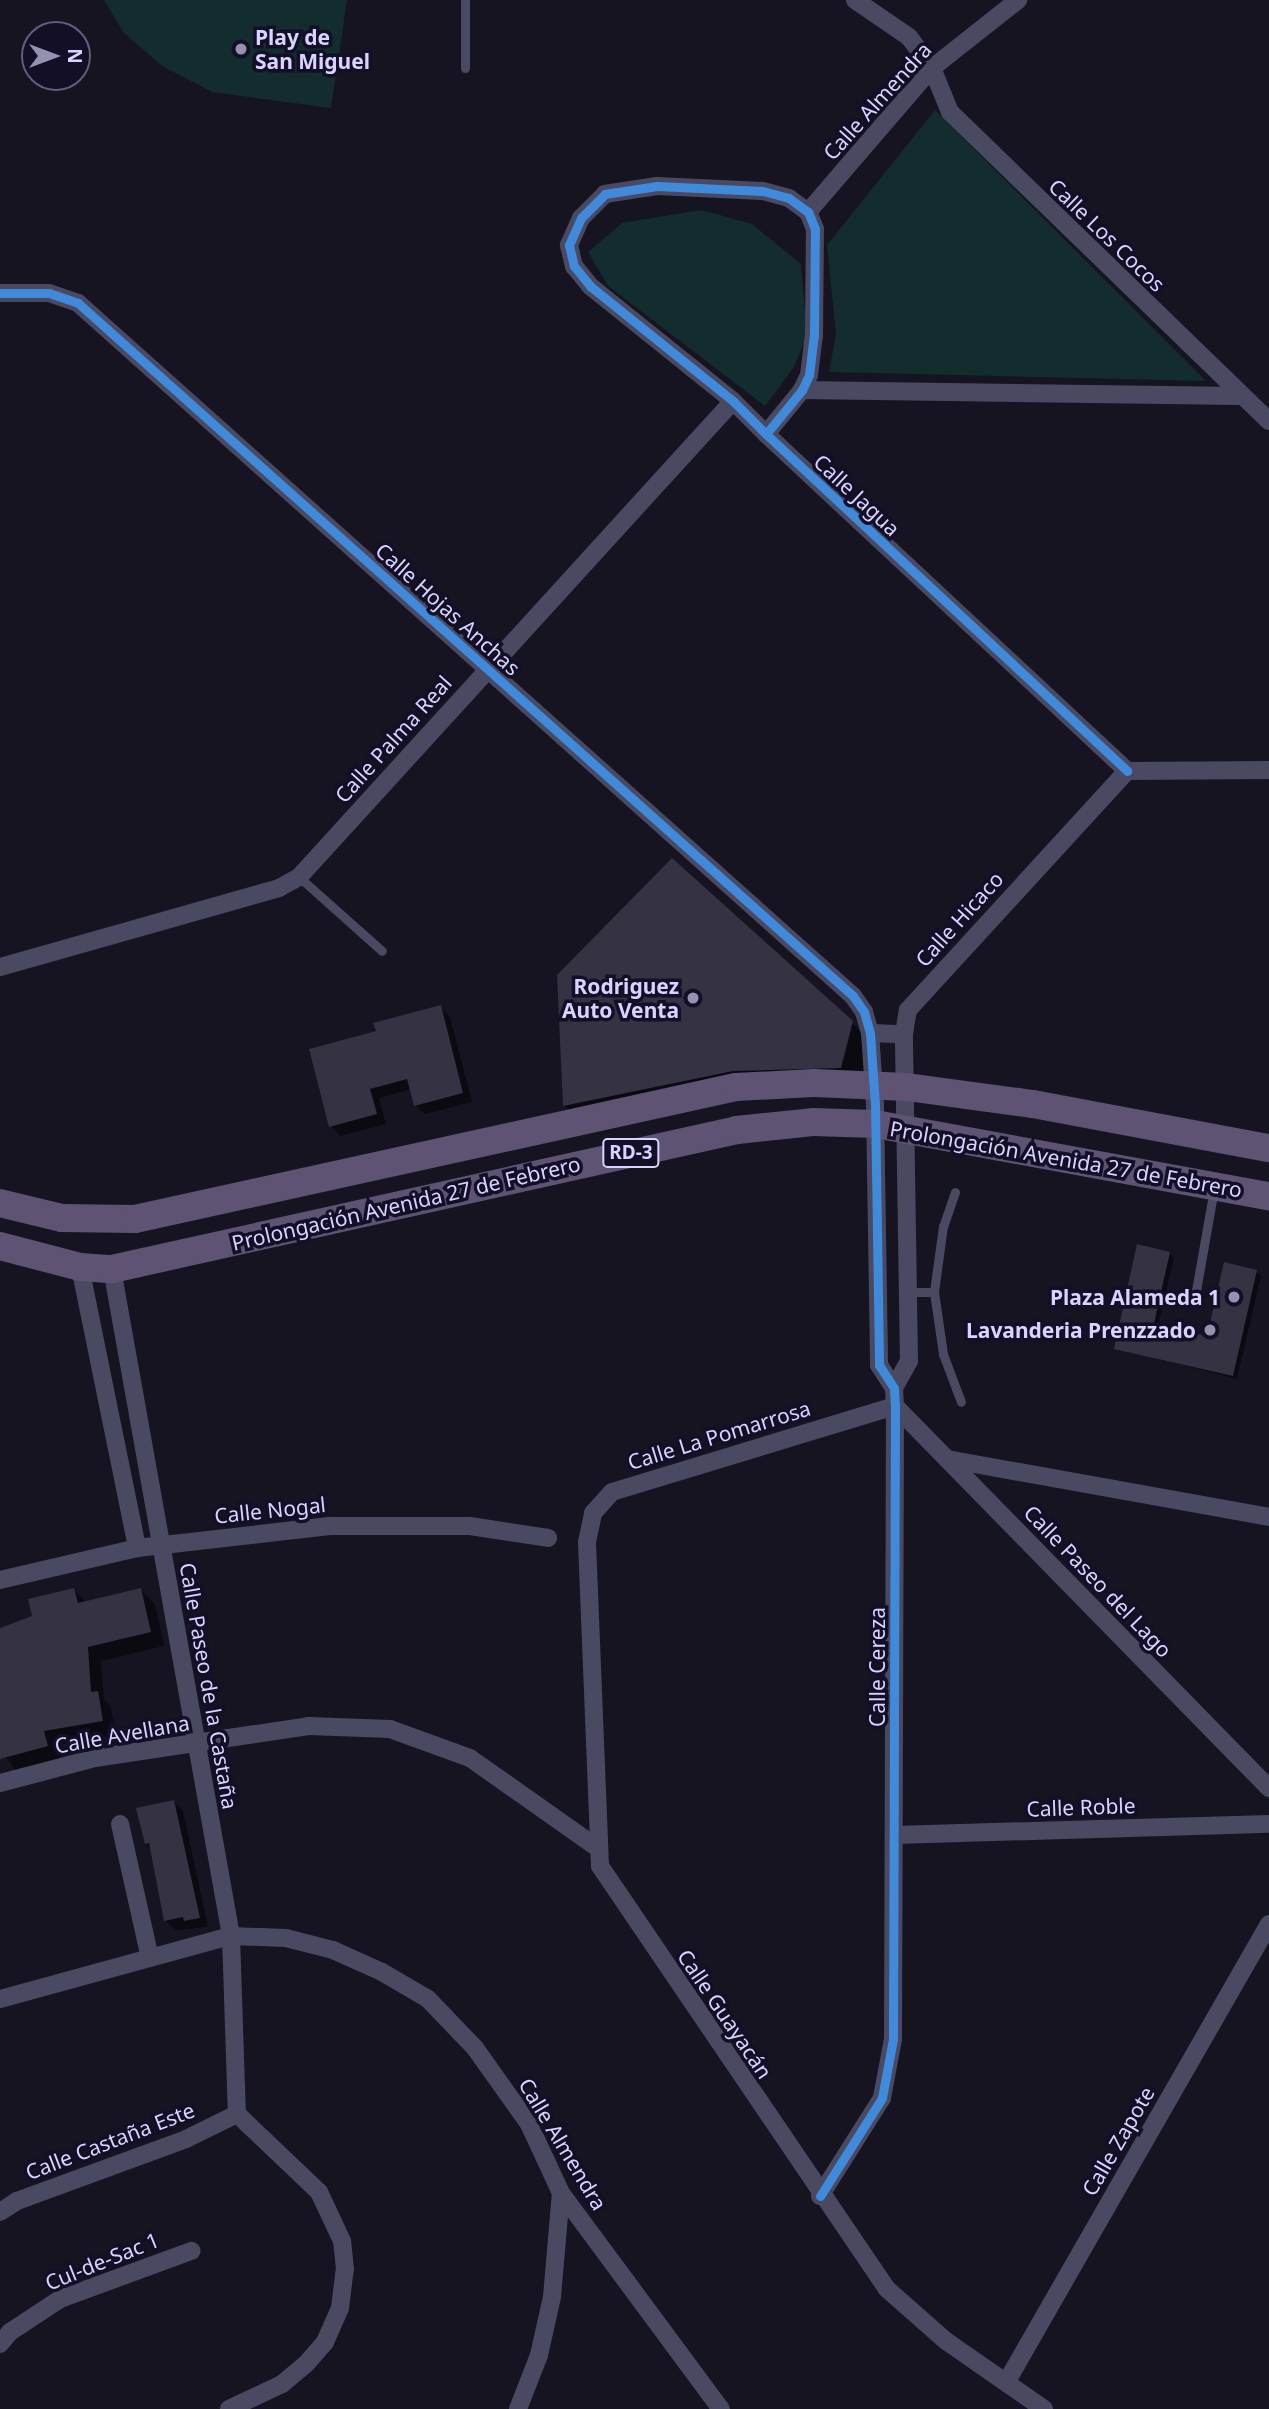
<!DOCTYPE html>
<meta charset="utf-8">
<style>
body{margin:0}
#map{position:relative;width:1269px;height:2409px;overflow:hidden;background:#161421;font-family:"Noto Sans",sans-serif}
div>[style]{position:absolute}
.green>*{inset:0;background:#132c2d}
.shadow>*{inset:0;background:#0007}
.building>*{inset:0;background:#343243}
.lane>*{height:9px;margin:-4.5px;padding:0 4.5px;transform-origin:4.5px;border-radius:4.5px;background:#4a4962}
.street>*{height:18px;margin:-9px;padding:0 9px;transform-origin:9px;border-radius:9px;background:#4a4962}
.primary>*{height:28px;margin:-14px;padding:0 14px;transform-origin:14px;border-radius:14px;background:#5e5373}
.cycleway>*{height:9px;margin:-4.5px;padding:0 4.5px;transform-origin:4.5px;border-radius:4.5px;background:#408adc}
.dots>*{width:19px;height:19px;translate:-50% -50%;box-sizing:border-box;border:4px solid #130f26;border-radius:50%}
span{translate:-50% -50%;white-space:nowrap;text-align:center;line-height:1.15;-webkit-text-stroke:7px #130f26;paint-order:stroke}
.shield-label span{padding:2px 5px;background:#130f26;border:2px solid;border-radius:5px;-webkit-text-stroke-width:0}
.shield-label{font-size:19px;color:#d9d4ff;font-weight:700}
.poi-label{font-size:21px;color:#d9d4ff;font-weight:700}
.left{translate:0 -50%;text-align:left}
.right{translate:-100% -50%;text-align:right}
.street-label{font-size:21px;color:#d9d4ff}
.north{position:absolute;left:21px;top:21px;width:70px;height:70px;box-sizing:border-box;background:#130f26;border:2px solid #625e7d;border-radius:50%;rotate:90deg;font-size:19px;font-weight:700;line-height:28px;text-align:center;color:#d9d4ff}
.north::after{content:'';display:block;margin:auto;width:24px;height:32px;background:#9591b1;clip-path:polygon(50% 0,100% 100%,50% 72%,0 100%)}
</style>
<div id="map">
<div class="green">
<div style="clip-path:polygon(104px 0,347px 0,331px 108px,212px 92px,162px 66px,124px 33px)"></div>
<div style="clip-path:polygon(935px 110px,1206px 381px,829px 372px,836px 334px,827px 245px)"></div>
<div style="clip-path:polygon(702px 210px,752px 224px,801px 264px,807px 335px,794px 367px,765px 406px,608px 286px,588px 252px,622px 223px)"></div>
</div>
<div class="shadow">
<div style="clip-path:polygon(559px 976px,851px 1022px,871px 1042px,860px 1087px,753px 1090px,585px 1125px,565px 1106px)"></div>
<div style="clip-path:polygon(440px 1007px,450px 1017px,472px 1102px,425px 1114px,415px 1105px,412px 1089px,379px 1098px,386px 1124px,340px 1136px,331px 1126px,378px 1032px)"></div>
<div style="clip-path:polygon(1170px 1254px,1174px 1258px,1158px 1326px,1209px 1338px,1256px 1271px,1261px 1276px,1237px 1379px,1116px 1348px)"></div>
<div style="clip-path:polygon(74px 1590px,86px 1602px,141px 1590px,155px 1604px,164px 1646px,101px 1661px,104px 1699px,111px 1707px,116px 1735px,57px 1745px,61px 1759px,17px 1772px,0 1749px,0 1630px,34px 1617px)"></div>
<div style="clip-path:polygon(174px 1801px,183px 1811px,208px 1927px,175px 1930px,165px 1920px,152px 1850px,146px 1844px)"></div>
</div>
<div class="building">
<div style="clip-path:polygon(672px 858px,853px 1021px,841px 1068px,733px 1071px,563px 1106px,557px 975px)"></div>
<div style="clip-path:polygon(441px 1005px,463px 1093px,414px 1106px,407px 1079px,370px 1089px,377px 1114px,329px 1127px,309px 1049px,376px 1031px,373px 1023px)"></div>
<div style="clip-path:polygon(1137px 1244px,1170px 1252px,1154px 1324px,1207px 1336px,1224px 1262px,1257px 1270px,1233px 1376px,1114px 1349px)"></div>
<div style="clip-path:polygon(74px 1588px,78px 1603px,141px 1588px,151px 1632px,88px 1647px,91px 1692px,98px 1691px,103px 1721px,44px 1731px,48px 1746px,0 1759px,0 1628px,32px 1616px,28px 1599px)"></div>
<div style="clip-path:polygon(174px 1800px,200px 1918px,184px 1921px,183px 1917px,164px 1921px,149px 1843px,145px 1844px,136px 1808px)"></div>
</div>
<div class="lane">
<div style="left:465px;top:0;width:68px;rotate:90deg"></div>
<div style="left:299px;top:877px;width:111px;rotate:41.7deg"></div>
<div style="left:955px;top:1192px;width:36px;rotate:109deg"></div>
<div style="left:943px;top:1226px;width:67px;rotate:97.8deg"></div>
<div style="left:934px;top:1292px;width:63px;rotate:81.7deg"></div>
<div style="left:943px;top:1354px;width:51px;rotate:69.4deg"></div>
<div style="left:908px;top:1292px;width:26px"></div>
<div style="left:1194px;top:1302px;width:116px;rotate:-80deg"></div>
</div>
<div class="street">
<div style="left:855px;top:0;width:65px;rotate:34.4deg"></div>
<div style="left:909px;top:37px;width:39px;rotate:53deg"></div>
<div style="left:932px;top:68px;width:48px;rotate:67.8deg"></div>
<div style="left:950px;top:112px;width:444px;rotate:44.1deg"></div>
<div style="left:808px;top:212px;width:190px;rotate:-49.3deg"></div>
<div style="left:932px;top:68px;width:110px;rotate:-38.3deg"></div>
<div style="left:0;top:293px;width:49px"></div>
<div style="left:49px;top:293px;width:31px;rotate:19deg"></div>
<div style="left:78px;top:303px;width:1040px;rotate:41.8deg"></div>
<div style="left:853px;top:996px;width:19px;rotate:55deg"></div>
<div style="left:864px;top:1012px;width:22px;rotate:74deg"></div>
<div style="left:870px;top:1033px;width:72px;rotate:86deg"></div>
<div style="left:875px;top:1105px;width:260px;rotate:89.1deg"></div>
<div style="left:879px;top:1365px;width:27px;rotate:57deg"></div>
<div style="left:894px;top:1388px;width:18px;rotate:87deg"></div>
<div style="left:895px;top:1406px;width:633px;rotate:90.18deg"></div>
<div style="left:893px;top:2039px;width:60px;rotate:100.6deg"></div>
<div style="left:882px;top:2098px;width:116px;rotate:122.3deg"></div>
<div style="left:802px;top:390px;width:438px;rotate:0.8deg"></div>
<div style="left:766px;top:434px;width:57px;rotate:-50.7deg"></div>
<div style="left:802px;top:390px;width:17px;rotate:-65deg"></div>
<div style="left:809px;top:375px;width:39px;rotate:-83deg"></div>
<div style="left:814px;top:336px;width:107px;rotate:-89.5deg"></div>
<div style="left:815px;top:229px;width:18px;rotate:-112deg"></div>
<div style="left:808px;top:212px;width:24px;rotate:-144deg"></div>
<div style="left:789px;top:198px;width:28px;rotate:-165deg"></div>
<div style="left:762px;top:191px;width:105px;rotate:-177.3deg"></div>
<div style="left:657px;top:186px;width:53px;rotate:171.3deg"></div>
<div style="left:605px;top:194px;width:34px;rotate:135deg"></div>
<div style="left:581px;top:218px;width:30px;rotate:114deg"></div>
<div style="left:569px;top:245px;width:22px;rotate:77deg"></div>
<div style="left:574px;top:266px;width:26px;rotate:51deg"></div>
<div style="left:590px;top:286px;width:184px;rotate:38.8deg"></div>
<div style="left:733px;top:401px;width:47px;rotate:45deg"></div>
<div style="left:766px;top:434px;width:494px;rotate:43deg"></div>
<div style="left:1127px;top:771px;width:142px;rotate:-0.4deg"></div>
<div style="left:0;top:967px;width:290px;rotate:-15.8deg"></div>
<div style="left:279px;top:888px;width:23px;rotate:-29deg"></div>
<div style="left:299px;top:877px;width:644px;rotate:-47.64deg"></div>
<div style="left:870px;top:1033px;width:34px;rotate:2deg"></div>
<div style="left:80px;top:1267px;width:287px;rotate:78.5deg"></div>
<div style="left:112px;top:1269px;width:678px;rotate:79.88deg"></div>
<div style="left:231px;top:1936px;width:178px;rotate:88.1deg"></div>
<div style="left:894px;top:1388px;width:31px;rotate:-61deg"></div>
<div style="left:909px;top:1361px;width:327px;rotate:-90.9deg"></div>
<div style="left:904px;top:1034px;width:24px;rotate:-81deg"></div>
<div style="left:908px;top:1010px;width:324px;rotate:-47.5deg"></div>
<div style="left:947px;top:1459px;width:327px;rotate:10.2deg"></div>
<div style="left:0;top:1580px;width:141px;rotate:-13.1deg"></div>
<div style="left:137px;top:1548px;width:194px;rotate:-6.5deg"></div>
<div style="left:330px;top:1526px;width:140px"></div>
<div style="left:470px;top:1526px;width:79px;rotate:8.7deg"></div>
<div style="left:0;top:1783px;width:98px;rotate:-14.7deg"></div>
<div style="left:95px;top:1758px;width:216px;rotate:-8.5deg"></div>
<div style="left:309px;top:1726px;width:81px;rotate:2.1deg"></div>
<div style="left:390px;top:1729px;width:85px;rotate:19.9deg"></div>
<div style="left:470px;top:1758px;width:154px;rotate:35.2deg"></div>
<div style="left:120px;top:1824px;width:137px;rotate:77.4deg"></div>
<div style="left:894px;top:1835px;width:375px;rotate:-1.7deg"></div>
<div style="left:0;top:1999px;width:239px;rotate:-15.3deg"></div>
<div style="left:231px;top:1936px;width:55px;rotate:2.1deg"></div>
<div style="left:286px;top:1938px;width:49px;rotate:14.3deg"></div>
<div style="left:333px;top:1950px;width:54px;rotate:24.2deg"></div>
<div style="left:382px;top:1972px;width:53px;rotate:30.4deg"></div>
<div style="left:428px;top:1999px;width:68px;rotate:46.2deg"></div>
<div style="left:475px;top:2048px;width:93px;rotate:54.6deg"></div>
<div style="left:529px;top:2124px;width:76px;rotate:65.1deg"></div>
<div style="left:561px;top:2193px;width:269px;rotate:53.5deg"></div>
<div style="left:0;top:2212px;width:20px;rotate:-33deg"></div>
<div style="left:17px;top:2201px;width:180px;rotate:-20.1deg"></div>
<div style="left:186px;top:2139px;width:57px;rotate:-26.1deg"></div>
<div style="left:0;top:2344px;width:16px;rotate:-50deg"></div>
<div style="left:10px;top:2332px;width:60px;rotate:-33.4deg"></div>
<div style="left:60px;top:2299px;width:140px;rotate:-20.1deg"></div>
<div style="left:1007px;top:2381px;width:527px;rotate:-60.17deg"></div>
<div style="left:229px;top:2409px;width:59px;rotate:-25.3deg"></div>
<div style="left:282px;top:2384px;width:31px;rotate:-40deg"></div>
<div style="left:306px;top:2364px;width:29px;rotate:-49deg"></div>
<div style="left:325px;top:2342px;width:37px;rotate:-66deg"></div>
<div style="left:340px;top:2308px;width:39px;rotate:-83deg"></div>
<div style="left:345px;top:2269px;width:28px;rotate:-96deg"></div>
<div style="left:342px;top:2241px;width:54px;rotate:-115.1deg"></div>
<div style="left:319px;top:2192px;width:113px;rotate:-136.4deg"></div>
<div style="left:518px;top:2409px;width:58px;rotate:-68.7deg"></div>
<div style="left:539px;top:2355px;width:59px;rotate:-77.4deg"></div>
<div style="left:552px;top:2297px;width:104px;rotate:-85.1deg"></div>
<div style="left:1044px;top:2409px;width:119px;rotate:-145.2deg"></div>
<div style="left:946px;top:2341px;width:79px;rotate:-138.6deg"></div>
<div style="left:887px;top:2289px;width:511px;rotate:-124.16deg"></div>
<div style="left:600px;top:1866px;width:324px;rotate:-92.3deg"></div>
<div style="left:587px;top:1542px;width:30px;rotate:-78deg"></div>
<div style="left:593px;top:1513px;width:28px;rotate:-48deg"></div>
<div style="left:612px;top:1492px;width:296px;rotate:-16.9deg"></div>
<div style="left:895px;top:1406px;width:535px;rotate:45.61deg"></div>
</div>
<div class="primary">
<div style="left:0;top:1203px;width:64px;rotate:13.6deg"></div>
<div style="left:62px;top:1218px;width:73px;rotate:0.8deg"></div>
<div style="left:135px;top:1219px;width:615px;rotate:-12.39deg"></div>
<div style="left:736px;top:1087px;width:78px;rotate:-2.9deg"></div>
<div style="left:814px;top:1083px;width:93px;rotate:2.5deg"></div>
<div style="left:907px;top:1087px;width:127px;rotate:7.7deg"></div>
<div style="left:1033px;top:1104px;width:240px;rotate:10.6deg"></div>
<div style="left:0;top:1246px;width:83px;rotate:14.7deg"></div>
<div style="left:80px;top:1267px;width:32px;rotate:4deg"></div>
<div style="left:112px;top:1269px;width:640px;rotate:-12.54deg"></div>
<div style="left:737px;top:1130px;width:76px;rotate:-6deg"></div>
<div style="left:813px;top:1122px;width:62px;rotate:1.8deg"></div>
<div style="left:875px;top:1124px;width:401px;rotate:10.4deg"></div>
</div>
<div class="cycleway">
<div style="left:0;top:293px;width:49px"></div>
<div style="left:49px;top:293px;width:31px;rotate:19deg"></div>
<div style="left:78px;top:303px;width:1040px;rotate:41.8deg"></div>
<div style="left:853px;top:996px;width:19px;rotate:55deg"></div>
<div style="left:864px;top:1012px;width:22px;rotate:74deg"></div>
<div style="left:870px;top:1033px;width:72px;rotate:86deg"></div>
<div style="left:875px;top:1105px;width:260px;rotate:89.1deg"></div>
<div style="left:879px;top:1365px;width:27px;rotate:57deg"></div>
<div style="left:894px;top:1388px;width:18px;rotate:87deg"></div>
<div style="left:895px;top:1406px;width:633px;rotate:90.18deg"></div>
<div style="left:893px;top:2039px;width:60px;rotate:100.6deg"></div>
<div style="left:882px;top:2098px;width:116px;rotate:122.3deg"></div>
<div style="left:766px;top:434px;width:57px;rotate:-50.7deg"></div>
<div style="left:802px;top:390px;width:17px;rotate:-65deg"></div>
<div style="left:809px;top:375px;width:39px;rotate:-83deg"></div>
<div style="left:814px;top:336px;width:107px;rotate:-89.5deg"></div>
<div style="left:815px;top:229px;width:18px;rotate:-112deg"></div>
<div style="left:808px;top:212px;width:24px;rotate:-144deg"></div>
<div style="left:789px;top:198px;width:28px;rotate:-165deg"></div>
<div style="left:762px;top:191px;width:105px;rotate:-177.3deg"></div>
<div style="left:657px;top:186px;width:53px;rotate:171.3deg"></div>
<div style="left:605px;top:194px;width:34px;rotate:135deg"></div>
<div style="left:581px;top:218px;width:30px;rotate:114deg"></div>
<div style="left:569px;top:245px;width:22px;rotate:77deg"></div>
<div style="left:574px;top:266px;width:26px;rotate:51deg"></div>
<div style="left:590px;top:286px;width:184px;rotate:38.8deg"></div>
<div style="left:733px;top:401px;width:47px;rotate:45deg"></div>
<div style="left:766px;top:434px;width:494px;rotate:43deg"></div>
</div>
<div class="dots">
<div style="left:241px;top:49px;background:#9591b1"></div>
<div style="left:693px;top:998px;background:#9591b1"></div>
<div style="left:1234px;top:1297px;background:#9591b1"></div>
<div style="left:1210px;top:1330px;background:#9591b1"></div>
</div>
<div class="shield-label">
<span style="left:631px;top:1153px">RD-3</span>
</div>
<div class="poi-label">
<span class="left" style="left:255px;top:49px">Play de<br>San Miguel</span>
<span class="right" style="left:679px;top:998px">Rodriguez<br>Auto Venta</span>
<span class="right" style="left:1220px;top:1297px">Plaza Alameda 1</span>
<span class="right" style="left:1196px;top:1330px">Lavanderia Prenzzado</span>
</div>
<div class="street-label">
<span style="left:877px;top:101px;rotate:-48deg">Calle Almendra</span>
<span style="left:1107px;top:235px;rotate:44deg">Calle Los Cocos</span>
<span style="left:857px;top:495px;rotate:43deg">Calle Jagua</span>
<span style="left:448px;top:609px;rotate:42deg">Calle Hojas Anchas</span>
<span style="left:393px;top:739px;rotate:-48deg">Calle Palma Real</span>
<span style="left:959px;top:919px;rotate:-48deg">Calle Hicaco</span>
<span style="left:1066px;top:1159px;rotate:10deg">Prolongación Avenida 27 de Febrero</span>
<span style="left:406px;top:1203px;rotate:-13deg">Prolongación Avenida 27 de Febrero</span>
<span style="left:719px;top:1435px;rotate:-17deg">Calle La Pomarrosa</span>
<span style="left:270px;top:1510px;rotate:-6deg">Calle Nogal</span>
<span style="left:1098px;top:1581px;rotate:46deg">Calle Paseo del Lago</span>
<span style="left:877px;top:1667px;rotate:-90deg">Calle Cereza</span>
<span style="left:209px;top:1686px;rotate:80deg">Calle Paseo de la Castaña</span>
<span style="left:122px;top:1734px;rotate:-10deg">Calle Avellana</span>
<span style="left:1081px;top:1807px;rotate:-2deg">Calle Roble</span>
<span style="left:725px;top:2014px;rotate:56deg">Calle Guayacán</span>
<span style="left:110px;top:2141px;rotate:-21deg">Calle Castaña Este</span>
<span style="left:1118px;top:2141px;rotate:-60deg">Calle Zapote</span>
<span style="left:563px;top:2144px;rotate:59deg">Calle Almendra</span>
<span style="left:102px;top:2261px;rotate:-22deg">Cul-de-Sac 1</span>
</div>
<div class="north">N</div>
</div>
